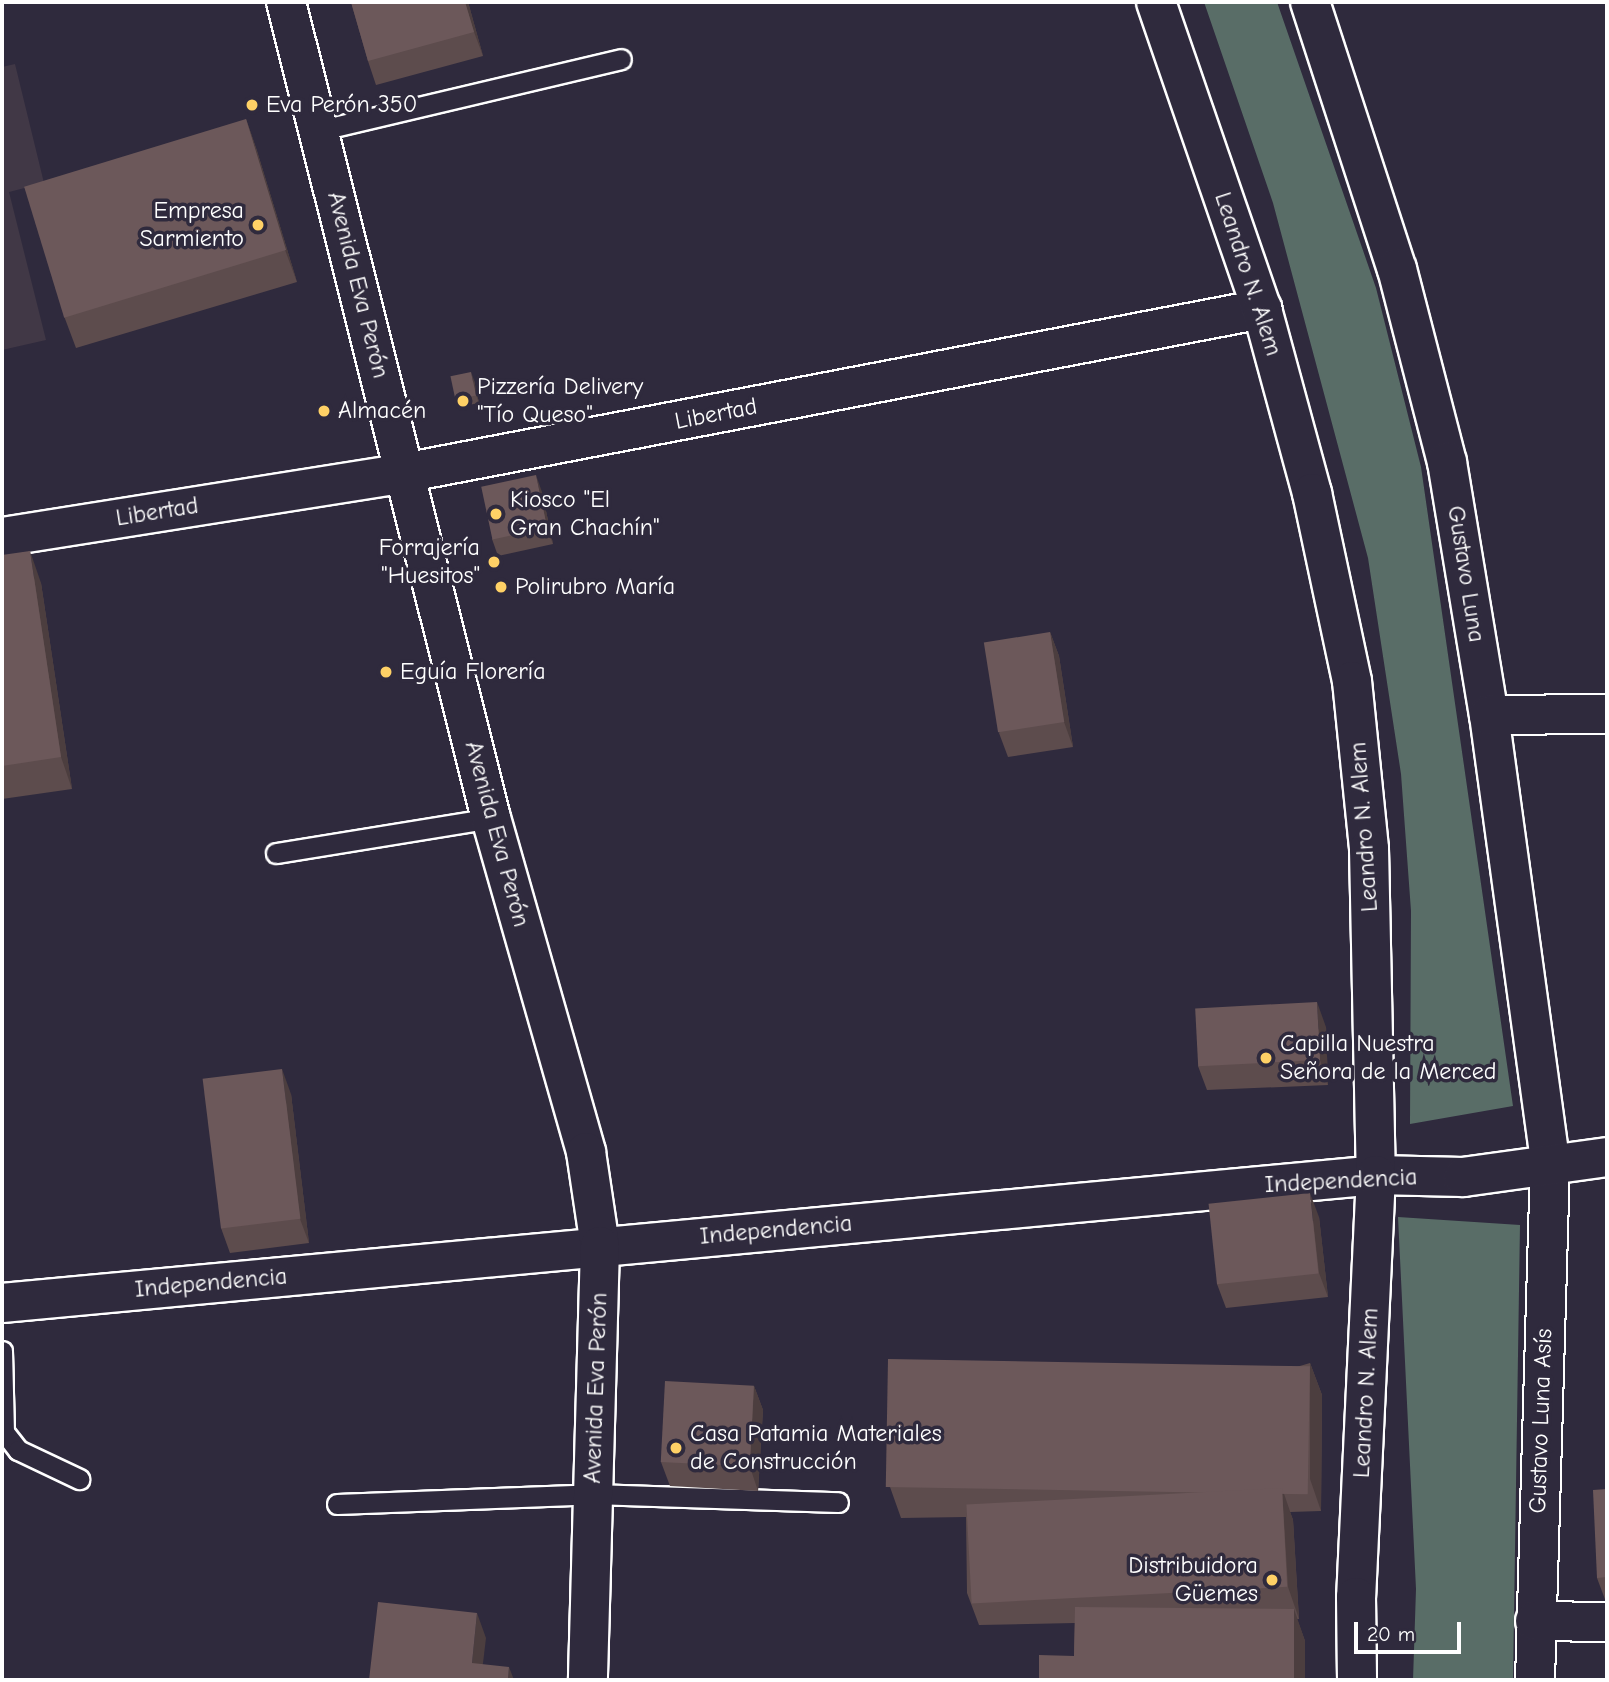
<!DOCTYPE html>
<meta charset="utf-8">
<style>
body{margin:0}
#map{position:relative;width:1609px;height:1682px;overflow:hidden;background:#2f2a3d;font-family:"Comic Neue",sans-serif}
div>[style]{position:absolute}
.built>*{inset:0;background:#413846}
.green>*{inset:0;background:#596d67}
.roads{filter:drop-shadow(2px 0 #fff) drop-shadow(-2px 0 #fff) drop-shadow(0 2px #fff) drop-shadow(0 -2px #fff)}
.lane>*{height:19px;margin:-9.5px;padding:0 9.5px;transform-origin:9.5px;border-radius:9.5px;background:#2f2a3d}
.street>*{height:38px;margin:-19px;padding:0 19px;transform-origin:19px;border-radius:19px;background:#2f2a3d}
.secondary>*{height:38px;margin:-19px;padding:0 19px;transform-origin:19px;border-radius:19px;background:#2f2a3d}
.wall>*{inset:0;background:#5d4c4d}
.shaded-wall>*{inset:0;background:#4c3e3f}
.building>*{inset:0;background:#6c585a;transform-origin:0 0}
.dots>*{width:19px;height:19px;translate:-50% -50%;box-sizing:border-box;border:4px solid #2f2a3d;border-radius:50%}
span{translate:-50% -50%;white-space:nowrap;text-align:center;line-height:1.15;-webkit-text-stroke:7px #2f2a3d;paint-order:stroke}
.poi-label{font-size:24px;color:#fff}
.left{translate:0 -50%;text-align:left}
.right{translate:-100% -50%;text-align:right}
.street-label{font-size:24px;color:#fff}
.frame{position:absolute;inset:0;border:4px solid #fff;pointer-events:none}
.scale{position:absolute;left:1354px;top:1622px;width:107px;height:32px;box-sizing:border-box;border:4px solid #fff;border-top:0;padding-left:9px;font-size:21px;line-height:24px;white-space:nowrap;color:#fff;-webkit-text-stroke:5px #2f2a3d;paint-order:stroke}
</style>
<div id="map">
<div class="built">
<div style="clip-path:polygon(15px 64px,44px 183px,9px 192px,46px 340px,2px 350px,2px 67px)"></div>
</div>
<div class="green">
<div style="clip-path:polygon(1204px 2px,1277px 2px,1376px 288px,1421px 467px,1513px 1106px,1410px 1124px,1411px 911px,1401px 774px,1368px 558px,1273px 203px)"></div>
<div style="clip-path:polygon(1398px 1217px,1520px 1225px,1513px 1680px,1413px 1680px,1416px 1589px)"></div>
</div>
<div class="roads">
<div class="lane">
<div style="left:321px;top:130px;width:308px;rotate:-13.3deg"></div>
<div style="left:276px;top:853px;width:218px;rotate:-9.2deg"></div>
<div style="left:2px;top:1351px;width:81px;rotate:88.6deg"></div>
<div style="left:4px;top:1432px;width:23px;rotate:52deg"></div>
<div style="left:18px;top:1450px;width:68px;rotate:25.4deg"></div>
<div style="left:337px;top:1504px;width:256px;rotate:-2.2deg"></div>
<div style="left:593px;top:1494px;width:245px;rotate:1.9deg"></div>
</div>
<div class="street">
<div style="left:1310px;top:2px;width:281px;rotate:72deg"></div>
<div style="left:1397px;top:269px;width:199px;rotate:75.5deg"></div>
<div style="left:1447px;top:462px;width:256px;rotate:80.6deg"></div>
<div style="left:1489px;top:715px;width:452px;rotate:82.2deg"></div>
<div style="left:1550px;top:1163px;width:517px;rotate:91.66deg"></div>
<div style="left:2px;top:537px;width:407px;rotate:-9deg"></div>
<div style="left:404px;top:473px;width:874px;rotate:-10.82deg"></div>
<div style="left:1489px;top:715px;width:118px;rotate:-0.5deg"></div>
<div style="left:2px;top:1303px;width:1380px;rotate:-5.32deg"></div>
<div style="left:1376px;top:1175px;width:87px;rotate:1.3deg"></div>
<div style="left:1463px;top:1177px;width:145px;rotate:-7.9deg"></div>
<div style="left:1535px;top:1621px;width:72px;rotate:0.8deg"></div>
</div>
<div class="secondary">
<div style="left:286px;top:2px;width:841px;rotate:75.9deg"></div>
<div style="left:491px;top:818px;width:347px;rotate:74.1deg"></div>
<div style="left:586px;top:1152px;width:95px;rotate:81.5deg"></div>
<div style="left:600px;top:1246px;width:434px;rotate:91.6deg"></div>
<div style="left:1156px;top:2px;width:325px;rotate:71deg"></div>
<div style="left:1262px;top:309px;width:191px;rotate:74.8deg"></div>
<div style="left:1312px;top:493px;width:192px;rotate:78deg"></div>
<div style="left:1352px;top:681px;width:169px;rotate:84.2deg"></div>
<div style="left:1369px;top:849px;width:326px;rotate:88.8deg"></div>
<div style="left:1376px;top:1175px;width:422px;rotate:92.7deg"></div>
<div style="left:1356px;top:1597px;width:83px;rotate:89.3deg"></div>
</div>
</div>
<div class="wall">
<div style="clip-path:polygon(351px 2px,468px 2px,483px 56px,376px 85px,368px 61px)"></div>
<div style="clip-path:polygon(246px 119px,257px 151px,297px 282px,76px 348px,64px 316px)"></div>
<div style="clip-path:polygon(474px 380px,479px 403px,458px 407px,455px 399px)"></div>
<div style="clip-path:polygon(542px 492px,553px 544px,498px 556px,492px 539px)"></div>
<div style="clip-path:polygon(2px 555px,41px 583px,72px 789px,2px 799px)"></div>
<div style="clip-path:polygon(1050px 632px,1059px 656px,1073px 747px,1008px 757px,999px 733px)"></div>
<div style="clip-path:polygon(1326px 1027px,1328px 1085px,1207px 1090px,1198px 1066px)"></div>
<div style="clip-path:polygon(291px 1094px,309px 1243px,230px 1253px,221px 1228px)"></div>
<div style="clip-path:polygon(1319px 1217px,1328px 1297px,1226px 1308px,1217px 1284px)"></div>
<div style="clip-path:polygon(1310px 1363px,1322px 1395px,1321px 1511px,1290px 1512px,1293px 1520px,1299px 1619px,1297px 1619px,1305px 1641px,1074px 1656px,1075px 1623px,979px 1625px,967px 1593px,966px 1517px,901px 1518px,890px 1487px)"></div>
<div style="clip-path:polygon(754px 1386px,763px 1410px,758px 1491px,670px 1486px,661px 1462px)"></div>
<div style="clip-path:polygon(1607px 1489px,1607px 1602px,1606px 1602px,1597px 1578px)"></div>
</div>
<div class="shaded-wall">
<div style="clip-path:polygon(465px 2px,468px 2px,483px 56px,474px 32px)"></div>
<div style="clip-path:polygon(246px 119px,257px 151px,297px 282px,285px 250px)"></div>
<div style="clip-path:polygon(471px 372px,474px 380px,479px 403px,476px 395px)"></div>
<div style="clip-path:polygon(536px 475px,542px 492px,553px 544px,547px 528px)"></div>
<div style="clip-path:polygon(30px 551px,41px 583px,72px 789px,61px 757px)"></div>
<div style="clip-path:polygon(1050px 632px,1059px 656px,1073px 747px,1064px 722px)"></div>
<div style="clip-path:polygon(1317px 1002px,1326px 1027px,1328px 1085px,1320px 1060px)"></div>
<div style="clip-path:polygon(282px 1069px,291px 1094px,309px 1243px,300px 1219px)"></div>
<div style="clip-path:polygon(1310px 1193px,1319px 1217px,1328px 1297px,1319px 1273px)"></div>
<div style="clip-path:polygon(1310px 1363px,1322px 1395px,1321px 1511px,1310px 1479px)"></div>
<div style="clip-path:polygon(754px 1386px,763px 1410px,758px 1491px,750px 1467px)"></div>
<div style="clip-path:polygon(1282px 1488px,1293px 1520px,1299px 1619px,1288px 1587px)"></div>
<div style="clip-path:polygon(1294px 1609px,1305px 1641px,1305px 1680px,1294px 1680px)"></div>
<div style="clip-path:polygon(477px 1613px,486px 1638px,481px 1680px,472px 1663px)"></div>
<div style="clip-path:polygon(509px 1667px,514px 1680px,508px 1680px)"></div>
</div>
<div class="building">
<div style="clip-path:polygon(351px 2px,465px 2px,474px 32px,368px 61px)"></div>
<div style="left:246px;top:119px;width:137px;height:232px;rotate:73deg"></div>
<div style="left:471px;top:372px;width:24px;height:21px;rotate:78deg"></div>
<div style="left:536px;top:475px;width:54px;height:56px;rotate:78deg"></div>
<div style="clip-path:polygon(30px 551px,61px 757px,2px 766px,2px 555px)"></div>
<div style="left:1050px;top:632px;width:91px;height:67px;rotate:81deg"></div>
<div style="left:1317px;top:1002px;width:58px;height:122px;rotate:87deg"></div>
<div style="left:282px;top:1069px;width:151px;height:80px;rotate:83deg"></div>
<div style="left:1310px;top:1193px;width:81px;height:102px;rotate:84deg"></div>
<div style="left:888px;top:1359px;width:422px;height:128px;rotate:1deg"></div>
<div style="left:665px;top:1381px;width:89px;height:81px;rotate:3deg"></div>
<div style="left:1282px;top:1488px;width:99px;height:316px;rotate:87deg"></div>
<div style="clip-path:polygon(1607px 1489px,1607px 1577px,1597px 1578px,1593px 1490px)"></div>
<div style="clip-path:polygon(378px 1602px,477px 1613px,472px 1663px,509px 1667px,508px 1680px,369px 1680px)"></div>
<div style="clip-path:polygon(1075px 1607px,1294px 1609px,1294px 1680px,1039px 1680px,1039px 1655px,1074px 1656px)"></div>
</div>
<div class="dots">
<div style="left:252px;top:105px;background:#ffd166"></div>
<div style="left:258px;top:225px;background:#ffd166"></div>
<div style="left:463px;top:401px;background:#ffd166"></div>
<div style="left:324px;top:411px;background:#ffd166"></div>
<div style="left:496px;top:514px;background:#ffd166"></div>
<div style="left:494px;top:562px;background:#ffd166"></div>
<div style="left:501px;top:587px;background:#ffd166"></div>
<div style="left:386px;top:672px;background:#ffd166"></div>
<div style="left:1266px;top:1058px;background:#ffd166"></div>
<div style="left:676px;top:1448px;background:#ffd166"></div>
<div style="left:1272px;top:1580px;background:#ffd166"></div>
</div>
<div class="poi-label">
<span class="left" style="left:266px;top:105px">Eva Perón 350</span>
<span class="right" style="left:244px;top:225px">Empresa<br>Sarmiento</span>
<span class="left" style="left:477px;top:401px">Pizzería Delivery<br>"Tío Queso"</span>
<span class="left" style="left:338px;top:411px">Almacén</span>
<span class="left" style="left:510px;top:514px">Kiosco "El<br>Gran Chachín"</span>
<span class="right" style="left:480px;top:562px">Forrajería<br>"Huesitos"</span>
<span class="left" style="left:515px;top:587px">Polirubro María</span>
<span class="left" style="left:400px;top:672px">Eguía Florería</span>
<span class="left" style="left:1280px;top:1058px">Capilla Nuestra<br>Señora de la Merced</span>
<span class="left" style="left:690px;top:1448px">Casa Patamia Materiales<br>de Construcción</span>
<span class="right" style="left:1258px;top:1580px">Distribuidora<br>Güemes</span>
</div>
<div class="street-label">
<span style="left:1248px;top:274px;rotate:72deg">Leandro N. Alem</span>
<span style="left:358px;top:285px;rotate:76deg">Avenida Eva Perón</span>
<span style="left:716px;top:414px;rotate:-11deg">Libertad</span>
<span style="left:157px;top:512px;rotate:-9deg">Libertad</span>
<span style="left:1466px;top:574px;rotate:81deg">Gustavo Luna</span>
<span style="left:1364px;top:827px;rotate:-94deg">Leandro N. Alem</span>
<span style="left:497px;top:834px;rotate:75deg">Avenida Eva Perón</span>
<span style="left:1341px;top:1181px;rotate:-3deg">Independencia</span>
<span style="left:776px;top:1230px;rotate:-5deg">Independencia</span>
<span style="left:211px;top:1283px;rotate:-5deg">Independencia</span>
<span style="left:596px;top:1388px;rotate:-88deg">Avenida Eva Perón</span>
<span style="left:1366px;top:1393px;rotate:-87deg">Leandro N. Alem</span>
<span style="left:1541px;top:1421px;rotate:-88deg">Gustavo Luna Asís</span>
</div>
<div class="frame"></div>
<div class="scale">20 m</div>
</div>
